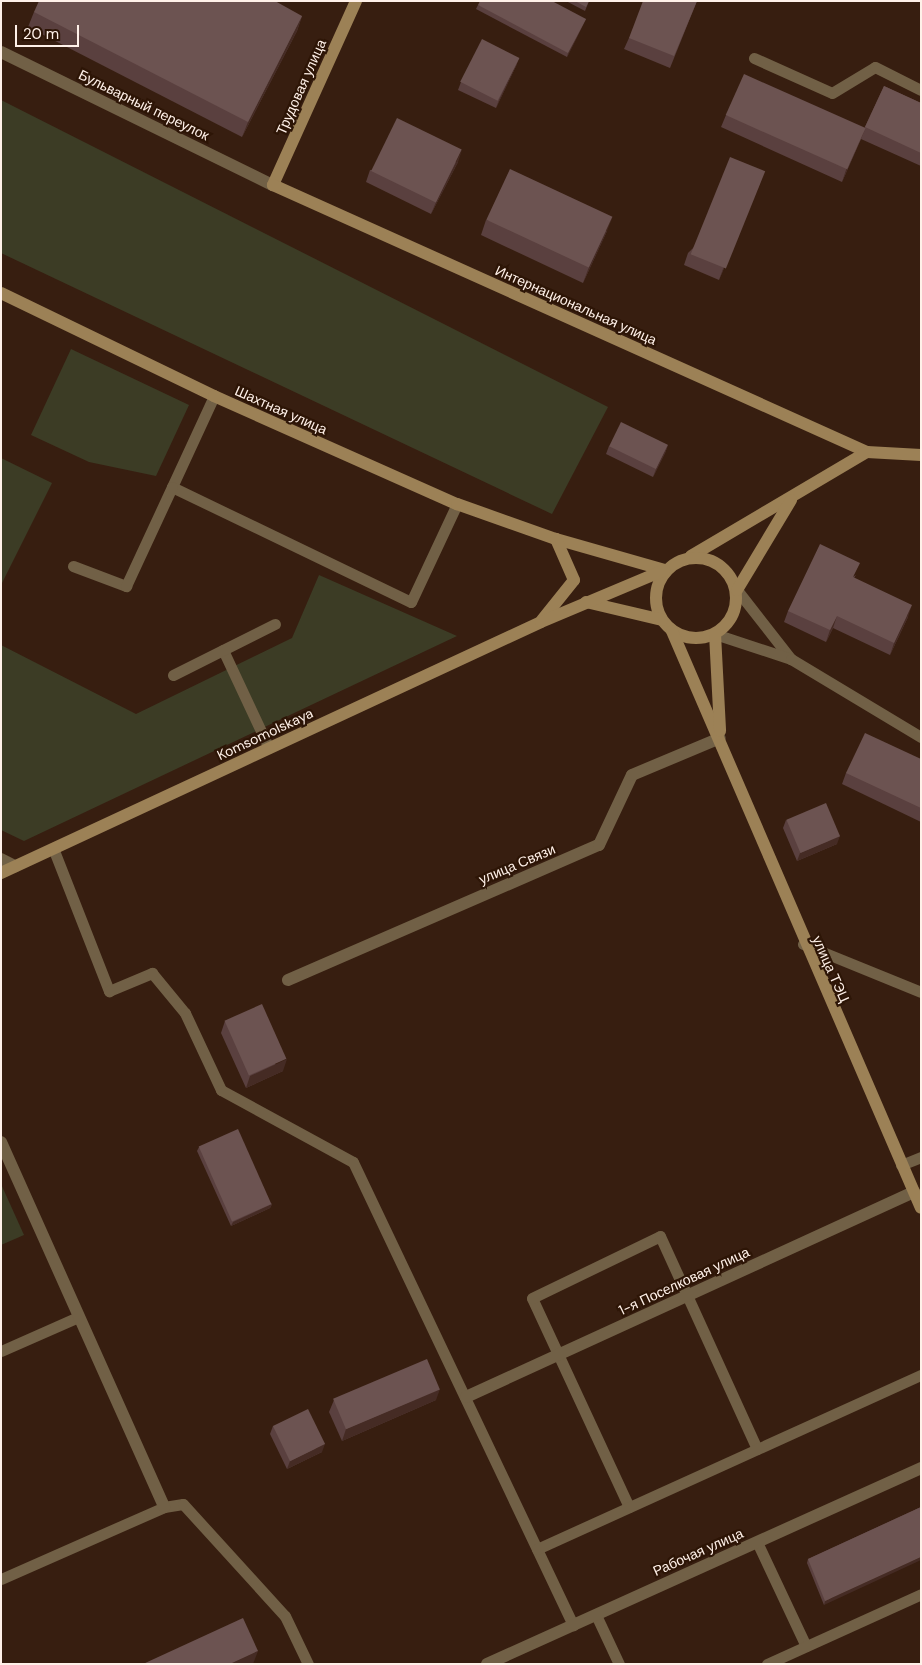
<!DOCTYPE html>
<meta charset="utf-8">
<style>
body{margin:0}
#map{position:relative;width:922px;height:1665px;overflow:hidden;background:#371e10;font-family:"DM Sans",sans-serif}
div>[style]{position:absolute}
.green>*{inset:0;background:#3c3c25}
.lane>*{height:11px;margin:-5.5px;padding:0 5.5px;transform-origin:5.5px;border-radius:5.5px;background:#716046}
.street>*{height:12px;margin:-6px;padding:0 6px;transform-origin:6px;border-radius:6px;background:#716046}
.secondary>*{height:12px;margin:-6px;padding:0 6px;transform-origin:6px;border-radius:6px;background:#9c8156}
.secondary>.ring{margin:-6px;padding:0;box-sizing:content-box;background:none;border:12px solid #9c8156;border-radius:50%}
.wall>*{inset:0;background:#5a403f}
.shaded-wall>*{inset:0;background:#452b24}
.building>*{inset:0;background:#6c5351;transform-origin:0 0}
span{translate:-50% -50%;white-space:nowrap;text-align:center;line-height:1.15;-webkit-text-stroke:4.5px #2d1506;paint-order:stroke}
.street-label{font-size:14px;color:#fff1e9}
.frame{position:absolute;inset:0;border:2px solid #fff1e9;pointer-events:none}
.scale{position:absolute;left:15px;top:25px;width:64px;height:22px;box-sizing:border-box;border:2px solid #fff1e9;border-top:0;padding-left:6px;font-size:15px;line-height:18px;white-space:nowrap;color:#fff1e9;-webkit-text-stroke:4px #2d1506;paint-order:stroke}
</style>
<div id="map">
<div class="green">
<div style="clip-path:polygon(1px 100px,608px 407px,552px 514px,1px 253px)"></div>
<div style="clip-path:polygon(71px 349px,189px 405px,156px 476px,89px 462px,31px 435px)"></div>
<div style="clip-path:polygon(1px 458px,52px 483px,1px 585px)"></div>
<div style="clip-path:polygon(319px 575px,457px 636px,24px 841px,1px 830px,1px 645px,136px 714px,292px 638px)"></div>
<div style="clip-path:polygon(1px 1184px,24px 1235px,1px 1245px)"></div>
</div>
<div class="lane">
<div style="left:754px;top:58px;width:85px;rotate:24.2deg"></div>
<div style="left:832px;top:93px;width:50px;rotate:-31.2deg"></div>
<div style="left:875px;top:67px;width:51px;rotate:26.6deg"></div>
<div style="left:214px;top:396px;width:100px;rotate:114.8deg"></div>
<div style="left:172px;top:487px;width:265px;rotate:25.7deg"></div>
<div style="left:411px;top:602px;width:108px;rotate:-64.9deg"></div>
<div style="left:73px;top:566px;width:57px;rotate:20.7deg"></div>
<div style="left:126px;top:586px;width:109px;rotate:-65.1deg"></div>
<div style="left:737px;top:590px;width:88px;rotate:52deg"></div>
<div style="left:715px;top:634px;width:80px;rotate:18.2deg"></div>
<div style="left:791px;top:659px;width:152px;rotate:31deg"></div>
<div style="left:223px;top:650px;width:108px;rotate:64.9deg"></div>
<div style="left:173px;top:675px;width:114px;rotate:-26.6deg"></div>
<div style="left:53px;top:848px;width:154px;rotate:68.6deg"></div>
<div style="left:109px;top:991px;width:47px;rotate:-22.7deg"></div>
<div style="left:152px;top:973px;width:52px;rotate:50.5deg"></div>
<div style="left:185px;top:1013px;width:85px;rotate:64.9deg"></div>
<div style="left:221px;top:1090px;width:150px;rotate:28.6deg"></div>
<div style="left:353px;top:1162px;width:513px;rotate:64.58deg"></div>
<div style="left:803px;top:944px;width:127px;rotate:22.1deg"></div>
<div style="left:901px;top:1165px;width:22px;rotate:-22deg"></div>
<div style="left:1px;top:1351px;width:84px;rotate:-23.8deg"></div>
<div style="left:629px;top:1507px;width:230px;rotate:-114.9deg"></div>
<div style="left:532px;top:1298px;width:142px;rotate:-25.8deg"></div>
<div style="left:660px;top:1236px;width:234px;rotate:65.5deg"></div>
<div style="left:757px;top:1542px;width:115px;rotate:64.8deg"></div>
<div style="left:537px;top:1549px;width:422px;rotate:-24.4deg"></div>
<div style="left:1px;top:1579px;width:178px;rotate:-23.8deg"></div>
<div style="left:164px;top:1507px;width:19px;rotate:-9deg"></div>
<div style="left:183px;top:1504px;width:151px;rotate:47.7deg"></div>
<div style="left:285px;top:1616px;width:53px;rotate:64.4deg"></div>
<div style="left:596px;top:1615px;width:54px;rotate:64.9deg"></div>
<div style="left:767px;top:1664px;width:169px;rotate:-24.4deg"></div>
</div>
<div class="street">
<div style="left:1px;top:52px;width:303px;rotate:26.1deg"></div>
<div style="left:1px;top:859px;width:16px;rotate:27deg"></div>
<div style="left:288px;top:980px;width:339px;rotate:-23.5deg"></div>
<div style="left:599px;top:845px;width:77px;rotate:-64.8deg"></div>
<div style="left:632px;top:775px;width:95px;rotate:-22.8deg"></div>
<div style="left:1px;top:1142px;width:400px;rotate:65.9deg"></div>
<div style="left:466px;top:1397px;width:493px;rotate:-24.6deg"></div>
<div style="left:487px;top:1664px;width:476px;rotate:-24.3deg"></div>
</div>
<div class="secondary">
<div style="left:356px;top:1px;width:202px;rotate:114.3deg"></div>
<div style="left:273px;top:185px;width:651px;rotate:24.2deg"></div>
<div style="left:867px;top:452px;width:54px;rotate:3.2deg"></div>
<div style="left:1px;top:293px;width:237px;rotate:25.8deg"></div>
<div style="left:214px;top:396px;width:266px;rotate:24deg"></div>
<div style="left:457px;top:504px;width:105px;rotate:19.5deg"></div>
<div style="left:556px;top:539px;width:113px;rotate:15.9deg"></div>
<div style="left:691px;top:556px;width:204px;rotate:-30.6deg"></div>
<div class="ring" style="left:656px;top:558px;width:68px;height:68px"></div>
<div style="left:737px;top:590px;width:105px;rotate:-59deg"></div>
<div style="left:586px;top:602px;width:78px;rotate:13.3deg"></div>
<div style="left:542px;top:620px;width:51px;rotate:-51.3deg"></div>
<div style="left:574px;top:580px;width:45px;rotate:-113.7deg"></div>
<div style="left:672px;top:631px;width:628px;rotate:66.66deg"></div>
<div style="left:715px;top:634px;width:97px;rotate:87deg"></div>
<div style="left:1px;top:873px;width:595px;rotate:-24.93deg"></div>
<div style="left:541px;top:622px;width:134px;rotate:-22.8deg"></div>
</div>
<div class="wall">
<div style="clip-path:polygon(566px 1px,589px 1px,585px 11px)"></div>
<div style="clip-path:polygon(697px 1px,670px 68px,624px 49px,629px 38px)"></div>
<div style="clip-path:polygon(478px 5px,586px 19px,567px 57px,476px 9px)"></div>
<div style="clip-path:polygon(34px 12px,302px 16px,297px 31px,242px 137px,28px 27px)"></div>
<div style="clip-path:polygon(519px 58px,516px 66px,496px 108px,458px 90px,461px 82px)"></div>
<div style="clip-path:polygon(884px 86px,921px 103px,921px 166px,861px 139px,842px 182px,721px 127px,726px 115px,864px 129px)"></div>
<div style="clip-path:polygon(458px 162px,431px 214px,366px 182px,370px 170px)"></div>
<div style="clip-path:polygon(760px 183px,719px 280px,684px 265px,688px 253px)"></div>
<div style="clip-path:polygon(486px 220px,607px 231px,583px 283px,481px 235px)"></div>
<div style="clip-path:polygon(668px 445px,665px 453px,653px 477px,606px 454px,609px 446px)"></div>
<div style="clip-path:polygon(856px 575px,854px 578px,908px 617px,890px 655px,833px 628px,826px 642px,784px 622px,788px 611px)"></div>
<div style="clip-path:polygon(921px 759px,921px 822px,842px 784px,846px 773px)"></div>
<div style="clip-path:polygon(786px 820px,837px 844px,797px 861px,783px 828px)"></div>
<div style="clip-path:polygon(225px 1021px,283px 1071px,246px 1088px,221px 1033px)"></div>
<div style="clip-path:polygon(199px 1147px,272px 1204px,270px 1208px,231px 1226px,197px 1151px)"></div>
<div style="clip-path:polygon(334px 1400px,436px 1400px,342px 1441px,329px 1412px)"></div>
<div style="clip-path:polygon(273px 1426px,322px 1452px,287px 1469px,270px 1434px)"></div>
<div style="clip-path:polygon(921px 1507px,824px 1605px,807px 1563px,808px 1559px)"></div>
</div>
<div class="shaded-wall">
<div style="clip-path:polygon(302px 16px,297px 31px,242px 137px,248px 122px)"></div>
<div style="clip-path:polygon(586px 19px,567px 57px,568px 53px)"></div>
<div style="clip-path:polygon(519px 58px,516px 66px,496px 108px,499px 100px)"></div>
<div style="clip-path:polygon(865px 129px,860px 141px,842px 182px,846px 170px)"></div>
<div style="clip-path:polygon(462px 150px,458px 162px,431px 214px,436px 202px)"></div>
<div style="clip-path:polygon(765px 171px,760px 183px,719px 280px,723px 269px)"></div>
<div style="clip-path:polygon(613px 216px,607px 231px,583px 283px,589px 267px)"></div>
<div style="clip-path:polygon(668px 445px,665px 453px,653px 477px,656px 469px)"></div>
<div style="clip-path:polygon(912px 605px,908px 617px,890px 655px,894px 643px)"></div>
<div style="clip-path:polygon(837px 616px,833px 628px,826px 642px,830px 630px)"></div>
<div style="clip-path:polygon(840px 836px,837px 844px,797px 861px,800px 853px)"></div>
<div style="clip-path:polygon(287px 1059px,283px 1071px,246px 1088px,250px 1076px)"></div>
<div style="clip-path:polygon(272px 1204px,270px 1208px,231px 1226px,233px 1222px)"></div>
<div style="clip-path:polygon(440px 1389px,436px 1400px,342px 1441px,346px 1429px)"></div>
<div style="clip-path:polygon(325px 1444px,322px 1452px,287px 1469px,290px 1461px)"></div>
<div style="clip-path:polygon(921px 1557px,921px 1560px,824px 1605px,825px 1601px)"></div>
<div style="clip-path:polygon(258px 1651px,253px 1664px,230px 1664px)"></div>
</div>
<div class="building">
<div style="clip-path:polygon(39px 1px,275px 1px,302px 16px,248px 122px,34px 12px)"></div>
<div style="clip-path:polygon(480px 1px,552px 1px,586px 19px,568px 53px,478px 5px)"></div>
<div style="clip-path:polygon(575px 1px,589px 1px,586px 7px)"></div>
<div style="clip-path:polygon(643px 1px,697px 1px,674px 56px,629px 38px)"></div>
<div style="left:482px;top:39px;width:42px;height:48px;rotate:27deg"></div>
<div style="left:744px;top:74px;width:133px;height:45px;rotate:24deg"></div>
<div style="clip-path:polygon(884px 86px,921px 103px,921px 153px,865px 127px)"></div>
<div style="left:397px;top:118px;width:72px;height:59px;rotate:26deg"></div>
<div style="left:730px;top:157px;width:38px;height:105px;rotate:22deg"></div>
<div style="left:510px;top:169px;width:113px;height:56px;rotate:25deg"></div>
<div style="left:621px;top:422px;width:52px;height:27px;rotate:26deg"></div>
<div style="clip-path:polygon(820px 544px,860px 563px,853px 577px,912px 605px,894px 643px,837px 616px,830px 630px,788px 611px)"></div>
<div style="clip-path:polygon(865px 733px,921px 759px,921px 808px,846px 773px)"></div>
<div style="left:826px;top:803px;width:36px;height:43px;rotate:67deg"></div>
<div style="left:262px;top:1004px;width:60px;height:41px;rotate:66deg"></div>
<div style="left:238px;top:1129px;width:82px;height:43px;rotate:66deg"></div>
<div style="left:427px;top:1359px;width:33px;height:102px;rotate:67deg"></div>
<div style="left:308px;top:1409px;width:39px;height:39px;rotate:64deg"></div>
<div style="clip-path:polygon(921px 1507px,921px 1557px,825px 1601px,808px 1559px)"></div>
<div style="clip-path:polygon(243px 1618px,258px 1651px,230px 1664px,143px 1664px)"></div>
</div>
<div class="street-label">
<span style="left:301px;top:87px;rotate:-66deg">Трудовая улица</span>
<span style="left:144px;top:105px;rotate:26deg">Бульварный переулок</span>
<span style="left:576px;top:305px;rotate:24deg">Интернациональная улица</span>
<span style="left:281px;top:410px;rotate:24deg">Шахтная улица</span>
<span style="left:265px;top:734px;rotate:-25deg">Komsomolskaya</span>
<span style="left:517px;top:864px;rotate:-23deg">улица Связи</span>
<span style="left:831px;top:969px;rotate:66deg">улица ТЭЦ</span>
<span style="left:684px;top:1281px;rotate:-25deg">1-я Поселковая улица</span>
<span style="left:698px;top:1552px;rotate:-24deg">Рабочая улица</span>
</div>
<div class="frame"></div>
<div class="scale">20 m</div>
</div>
